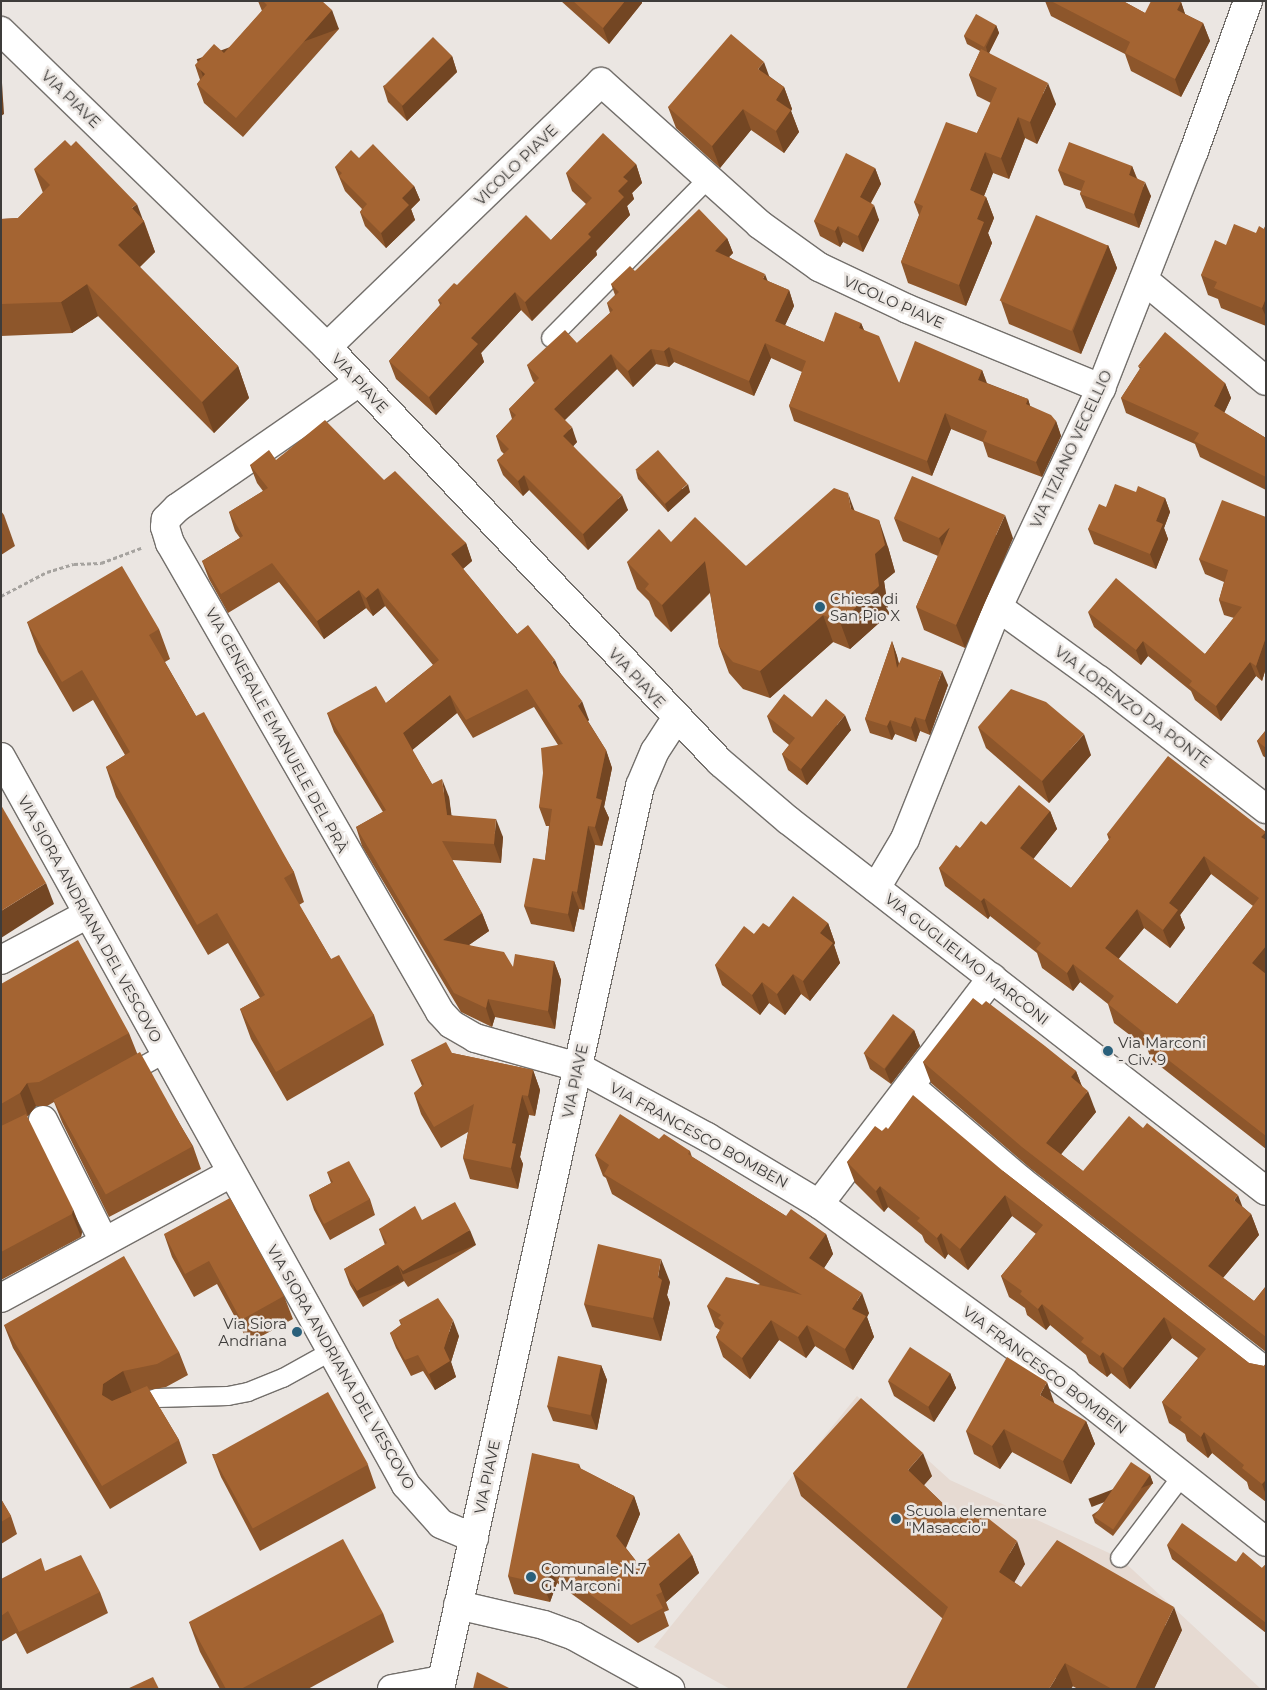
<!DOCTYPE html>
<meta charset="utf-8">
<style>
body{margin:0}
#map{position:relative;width:1267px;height:1690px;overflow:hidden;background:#ebe6e2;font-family:Montserrat,sans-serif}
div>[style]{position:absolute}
.built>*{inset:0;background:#e6dad2}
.path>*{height:3px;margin-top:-1.5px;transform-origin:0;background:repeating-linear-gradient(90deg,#a6a39f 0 4px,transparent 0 6.5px)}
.roads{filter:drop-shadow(1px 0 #736f6b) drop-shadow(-1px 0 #736f6b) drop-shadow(0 1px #736f6b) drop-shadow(0 -1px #736f6b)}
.lane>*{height:18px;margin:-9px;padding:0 9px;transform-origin:9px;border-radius:9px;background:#fff}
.street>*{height:28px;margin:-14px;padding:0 14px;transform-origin:14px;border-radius:14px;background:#fff}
.wall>*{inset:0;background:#8d562b}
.shaded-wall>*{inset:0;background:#734623;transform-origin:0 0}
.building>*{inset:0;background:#a46432;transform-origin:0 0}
.dots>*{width:14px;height:14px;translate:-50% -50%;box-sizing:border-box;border:2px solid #ebe6e2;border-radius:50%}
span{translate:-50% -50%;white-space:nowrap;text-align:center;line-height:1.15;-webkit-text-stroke:5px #ebe6e2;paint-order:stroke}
.street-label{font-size:15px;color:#3e3c3a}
.poi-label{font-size:15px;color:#3e3c3a}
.left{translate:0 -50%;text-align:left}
.right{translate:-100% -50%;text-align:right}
.frame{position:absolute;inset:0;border:2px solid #3e3c3a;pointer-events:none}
</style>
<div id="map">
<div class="built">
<div style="clip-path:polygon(857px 1396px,950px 1480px,1120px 1558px,1261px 1689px,730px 1689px,654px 1647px)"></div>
</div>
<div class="path">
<div style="left:1px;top:596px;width:52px;rotate:-27.6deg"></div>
<div style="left:47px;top:572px;width:28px;rotate:-17deg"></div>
<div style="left:74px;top:564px;width:27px;rotate:-2deg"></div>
<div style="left:101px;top:563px;width:43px;rotate:-20.6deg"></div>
</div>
<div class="roads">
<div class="lane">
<div style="left:551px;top:338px;width:223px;rotate:-45.4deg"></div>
<div style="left:127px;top:1075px;width:43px;rotate:-29.6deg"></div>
<div style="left:132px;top:1406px;width:26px;rotate:-18deg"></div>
<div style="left:157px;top:1398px;width:71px;rotate:-1.6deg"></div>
<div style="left:228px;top:1396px;width:20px;rotate:-11deg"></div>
<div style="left:248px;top:1392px;width:38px;rotate:-22deg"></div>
<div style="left:283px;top:1378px;width:54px;rotate:-29deg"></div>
<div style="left:1120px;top:1558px;width:103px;rotate:-52.9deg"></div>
</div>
<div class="street">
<div style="left:1px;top:31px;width:454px;rotate:44.1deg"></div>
<div style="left:327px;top:347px;width:572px;rotate:46.56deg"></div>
<div style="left:720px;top:762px;width:89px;rotate:40.5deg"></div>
<div style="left:788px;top:820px;width:605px;rotate:37.82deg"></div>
<div style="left:1144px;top:280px;width:158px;rotate:39.6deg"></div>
<div style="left:327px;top:347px;width:381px;rotate:-44deg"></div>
<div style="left:601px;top:82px;width:212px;rotate:41.9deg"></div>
<div style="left:759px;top:224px;width:74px;rotate:35.6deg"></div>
<div style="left:819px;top:267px;width:98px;rotate:25.3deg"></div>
<div style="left:908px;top:309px;width:209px;rotate:22.3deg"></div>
<div style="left:359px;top:382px;width:221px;rotate:145.3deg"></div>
<div style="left:177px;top:508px;width:16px;rotate:135deg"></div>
<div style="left:166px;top:519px;width:8px;rotate:97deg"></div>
<div style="left:165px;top:527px;width:17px;rotate:73deg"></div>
<div style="left:170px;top:543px;width:541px;rotate:60.07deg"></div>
<div style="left:440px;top:1012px;width:16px;rotate:47deg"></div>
<div style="left:451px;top:1024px;width:28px;rotate:30deg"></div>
<div style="left:475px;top:1038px;width:107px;rotate:15.7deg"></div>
<div style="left:578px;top:1067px;width:147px;rotate:28.5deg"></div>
<div style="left:707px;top:1137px;width:131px;rotate:30.9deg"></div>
<div style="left:819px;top:1204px;width:304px;rotate:36deg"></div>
<div style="left:1065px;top:1383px;width:256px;rotate:38.3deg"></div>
<div style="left:998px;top:607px;width:125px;rotate:35.9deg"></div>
<div style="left:1099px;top:680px;width:211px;rotate:37.7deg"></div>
<div style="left:1px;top:757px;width:833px;rotate:60.91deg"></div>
<div style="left:406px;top:1485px;width:52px;rotate:48.1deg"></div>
<div style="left:441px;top:1524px;width:36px;rotate:23deg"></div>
<div style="left:876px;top:888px;width:57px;rotate:-59.4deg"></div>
<div style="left:905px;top:839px;width:250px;rotate:-68.2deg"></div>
<div style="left:998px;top:607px;width:242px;rotate:-64.8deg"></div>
<div style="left:1101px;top:388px;width:255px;rotate:-68.6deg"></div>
<div style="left:1194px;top:151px;width:159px;rotate:-70.2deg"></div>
<div style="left:1px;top:960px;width:96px;rotate:-27.9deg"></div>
<div style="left:910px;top:1086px;width:145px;rotate:40.5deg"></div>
<div style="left:1020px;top:1180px;width:312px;rotate:38deg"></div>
<div style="left:43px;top:1120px;width:136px;rotate:63.4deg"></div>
<div style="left:819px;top:1204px;width:285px;rotate:-52.6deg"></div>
<div style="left:1px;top:1298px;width:262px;rotate:-28.5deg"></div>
<div style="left:458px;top:1605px;width:88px;rotate:13.1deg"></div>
<div style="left:544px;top:1625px;width:32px;rotate:20deg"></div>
<div style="left:574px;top:1636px;width:110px;rotate:28.9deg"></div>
<div style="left:392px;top:1689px;width:50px;rotate:-10.4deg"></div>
<div style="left:440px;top:1689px;width:925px;rotate:-77.51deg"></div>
<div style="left:640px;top:786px;width:38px;rotate:-67deg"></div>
<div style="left:655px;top:751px;width:38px;rotate:-57deg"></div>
</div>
</div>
<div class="wall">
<div style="clip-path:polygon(258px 1px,322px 1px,339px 29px,243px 137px,204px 103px,197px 84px,200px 80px,195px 65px,224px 53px,232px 45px,262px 11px)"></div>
<div style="clip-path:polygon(561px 1px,642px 1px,642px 3px,609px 44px)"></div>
<div style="clip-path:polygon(1045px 1px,1123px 1px,1145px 13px,1181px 2px,1185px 14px,1203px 23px,1210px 41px,1181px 97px,1131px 71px,1125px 54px,1051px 16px)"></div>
<div style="clip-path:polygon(996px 25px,999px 33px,989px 53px,1056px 104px,1037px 144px,1025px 138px,1009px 179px,993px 173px,984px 196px,986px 197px,994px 218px,988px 233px,992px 243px,966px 306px,908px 283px,901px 262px,919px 215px,914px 202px,977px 133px,991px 103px,977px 96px,969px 75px,980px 51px,967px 44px,964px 36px)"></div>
<div style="clip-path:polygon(452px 56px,457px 72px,407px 121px,388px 102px,383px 86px)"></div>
<div style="clip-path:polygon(769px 76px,784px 87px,792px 109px,791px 111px,799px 132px,784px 153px,751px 130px,720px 168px,676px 128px,668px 107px)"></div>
<div style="clip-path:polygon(359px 158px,414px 186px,420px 200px,411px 209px,415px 220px,386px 248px,365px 226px,360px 212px,362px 209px,345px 191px,335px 167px)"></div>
<div style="clip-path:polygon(636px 164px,642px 183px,632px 193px,634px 199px,627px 206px,630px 215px,596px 251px,597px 255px,532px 321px,521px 310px,481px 353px,484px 362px,436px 415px,396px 379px,389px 361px,440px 305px,438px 300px,551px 240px,586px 204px,572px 191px,566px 173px)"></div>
<div style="clip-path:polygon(1132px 166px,1137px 178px,1151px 196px,1139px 228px,1086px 208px,1080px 194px,1081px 191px,1064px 185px,1058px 170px)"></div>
<div style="clip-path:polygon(875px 168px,881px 184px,871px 203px,879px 220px,863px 252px,843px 242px,840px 247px,820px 236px,814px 221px)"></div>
<div style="clip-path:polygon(34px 169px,142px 219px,144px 221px,155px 252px,140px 267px,238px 366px,249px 398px,214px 433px,98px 316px,72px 333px,1px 336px,1px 219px,18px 218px,43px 193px)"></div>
<div style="clip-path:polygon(1266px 224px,1266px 326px,1221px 308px,1218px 299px,1208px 295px,1201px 275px,1226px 245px,1256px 233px,1264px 229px)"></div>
<div style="clip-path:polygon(727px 238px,733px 253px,729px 257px,768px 281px,789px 290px,794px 306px,785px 325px,824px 342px,861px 323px,864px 330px,899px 383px,982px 370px,987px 383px,1028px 399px,1030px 406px,1056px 421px,1061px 436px,1042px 477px,988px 457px,983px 442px,951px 429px,932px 476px,794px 421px,789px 406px,802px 372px,771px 358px,754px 396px,674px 362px,669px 367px,656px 364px,633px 387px,617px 369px,564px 420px,577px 442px,573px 446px,628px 510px,588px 550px,529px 490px,523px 496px,503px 475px,497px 460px,504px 454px,501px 451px,496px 436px,512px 419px,509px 409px,535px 383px,533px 381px,527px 365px,577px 343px,610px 313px,607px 303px,615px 295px,611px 284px,635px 271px)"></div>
<div style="clip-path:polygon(1108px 245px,1117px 268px,1081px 354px,1009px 324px,1001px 301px)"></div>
<div style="clip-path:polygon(1138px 366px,1225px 383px,1231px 398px,1224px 413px,1266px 438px,1266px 490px,1200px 457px,1195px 444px,1126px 413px,1121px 398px,1140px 369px)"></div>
<div style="clip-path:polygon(276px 460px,384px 480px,466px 543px,472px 561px,463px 569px,517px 634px,560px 673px,589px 720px,588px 721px,606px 750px,612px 768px,604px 807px,609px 818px,602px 846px,595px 845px,584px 910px,579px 909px,574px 932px,531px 924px,524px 906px,545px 860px,549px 826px,546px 826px,539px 807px,558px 745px,534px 707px,473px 738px,457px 713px,412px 750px,432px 784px,449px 797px,451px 815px,503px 837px,501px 863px,452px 860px,482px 913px,489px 931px,469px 945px,513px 967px,554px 961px,561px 980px,555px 1029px,495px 1017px,492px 1027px,461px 1012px,362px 846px,356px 827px,383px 812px,334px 732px,327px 713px,386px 703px,433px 665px,385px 606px,373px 616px,366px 608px,324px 639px,279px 582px,228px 613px,209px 579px,202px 561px,240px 538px,235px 531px,229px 512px,263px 491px,257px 483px,250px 465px)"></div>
<div style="clip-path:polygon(636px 471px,690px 492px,668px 512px,638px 479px)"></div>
<div style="clip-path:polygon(1136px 492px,1165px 498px,1170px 512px,1164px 528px,1168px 539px,1156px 569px,1094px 544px,1088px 529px,1106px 507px)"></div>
<div style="clip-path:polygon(1px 511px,4px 515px,15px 546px,1px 555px)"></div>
<div style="clip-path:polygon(854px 511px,888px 547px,895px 572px,884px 581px,889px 614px,850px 649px,833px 642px,770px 698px,743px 689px,729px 673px,719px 646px,710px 593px,671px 632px,655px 616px,649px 601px,637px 589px,627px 562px,671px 542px,746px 566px)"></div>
<div style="clip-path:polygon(1266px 517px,1266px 668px,1262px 681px,1256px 676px,1221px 721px,1195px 700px,1191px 691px,1148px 656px,1141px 665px,1094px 627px,1088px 612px,1205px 654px,1234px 618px,1224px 615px,1219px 600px,1224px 582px,1205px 574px,1199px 559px)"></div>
<div style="clip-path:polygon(894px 518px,1013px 538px,965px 648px,924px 630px,916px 607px,938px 556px,903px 541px)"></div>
<div style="clip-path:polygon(27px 622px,159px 629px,170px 659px,165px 662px,196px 716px,294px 872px,304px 902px,299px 905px,331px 959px,374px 1015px,384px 1045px,287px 1101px,251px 1039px,240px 1009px,260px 998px,228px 943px,208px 955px,116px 797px,106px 767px,125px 755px,93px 700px,73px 712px,38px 652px)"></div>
<div style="clip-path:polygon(892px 641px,897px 656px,899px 663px,948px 685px,930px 735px,920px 731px,916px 742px,895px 734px,892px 740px,870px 733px,865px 719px)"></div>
<div style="clip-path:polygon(767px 716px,812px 717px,851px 730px,807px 785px,788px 770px,782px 754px,789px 745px,773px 732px)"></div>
<div style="clip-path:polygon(978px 727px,1091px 755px,1049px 803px,986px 748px)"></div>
<div style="clip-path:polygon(1266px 730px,1266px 758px,1263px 756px,1257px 741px)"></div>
<div style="clip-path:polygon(evenodd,1050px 811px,1057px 829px,1033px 859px,1071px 888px,1109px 840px,1107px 834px,1266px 832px,1266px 1149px,1151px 1059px,1147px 1048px,1114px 1023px,1108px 1004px,1080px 982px,1073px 991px,1042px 968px,1037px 953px,990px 916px,988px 919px,945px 886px,939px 868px,960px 848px,986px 825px,1050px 811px,1211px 874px,1253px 906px,1177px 1004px,1118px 959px,1144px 928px,1170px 948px,1185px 928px,1180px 915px,1211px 874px)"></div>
<div style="clip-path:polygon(828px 923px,835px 943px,834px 945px,840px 963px,810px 1001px,801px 994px,785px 1015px,769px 1003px,760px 1015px,722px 985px,715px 965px,754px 934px,769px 927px)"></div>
<div style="clip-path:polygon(1px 984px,129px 1033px,137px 1053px,193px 1146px,201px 1169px,109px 1217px,62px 1122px,54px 1102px,47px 1106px,36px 1106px,27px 1117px,82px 1232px,81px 1237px,1px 1280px)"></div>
<div style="clip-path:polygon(982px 1005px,1076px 1071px,1081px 1084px,1096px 1112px,1061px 1154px,1083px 1171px,1243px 1207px,1251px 1214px,1259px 1235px,1223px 1278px,1254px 1301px,1266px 1286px,1266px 1352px,1030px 1168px,931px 1083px,923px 1062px)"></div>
<div style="clip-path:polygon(914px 1030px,920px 1046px,891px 1084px,870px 1069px,864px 1053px)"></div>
<div style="clip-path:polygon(452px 1053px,533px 1070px,540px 1090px,535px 1116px,529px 1115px,520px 1157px,523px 1164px,518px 1189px,470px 1179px,463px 1158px,468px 1132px,441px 1148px,421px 1114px,414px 1093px,422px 1086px,411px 1060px)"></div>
<div style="clip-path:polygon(888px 1129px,1003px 1171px,1249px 1363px,1264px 1366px,1266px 1363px,1266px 1502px,1249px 1489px,1247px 1482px,1212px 1453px,1208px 1458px,1187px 1441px,1185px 1434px,1169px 1423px,1162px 1402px,1198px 1358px,1172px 1338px,1130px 1389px,1111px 1373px,1107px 1377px,1089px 1363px,1086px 1355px,1050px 1325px,1046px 1330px,1027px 1315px,1025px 1308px,1009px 1297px,1001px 1276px,1036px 1234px,1012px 1216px,968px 1270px,948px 1254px,945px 1259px,925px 1242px,922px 1235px,888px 1207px,884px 1212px,855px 1183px,847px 1162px,882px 1131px)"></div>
<div style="clip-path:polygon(659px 1139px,690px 1151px,692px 1157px,786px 1216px,826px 1234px,833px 1254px,824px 1268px,869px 1313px,867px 1317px,874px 1337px,853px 1370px,815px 1346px,806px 1358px,779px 1340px,750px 1379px,723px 1357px,716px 1337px,720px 1330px,715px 1327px,707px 1306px,760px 1284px,612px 1194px,606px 1178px,603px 1176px,595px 1155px)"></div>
<div style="clip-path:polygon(327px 1172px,370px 1199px,375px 1215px,330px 1240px,314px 1210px,309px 1195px,331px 1183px)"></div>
<div style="clip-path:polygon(422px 1220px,476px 1245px,408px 1287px,404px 1281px,363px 1307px,350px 1285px,344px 1269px,385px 1245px,379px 1229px)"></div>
<div style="clip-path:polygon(164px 1234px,284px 1296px,293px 1319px,249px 1343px,217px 1284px,194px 1297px,172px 1257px)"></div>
<div style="clip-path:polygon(670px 1282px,667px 1295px,670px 1303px,661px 1341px,592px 1327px,584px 1304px)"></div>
<div style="clip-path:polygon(399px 1320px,459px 1336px,451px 1362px,456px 1377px,435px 1390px,423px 1371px,411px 1376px,396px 1348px,390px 1333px,401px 1325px)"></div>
<div style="clip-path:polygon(4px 1325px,179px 1352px,188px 1375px,166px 1387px,149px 1390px,179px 1440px,187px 1463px,110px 1509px,13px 1348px)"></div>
<div style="clip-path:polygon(601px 1365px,607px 1380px,597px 1430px,553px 1421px,547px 1406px)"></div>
<div style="clip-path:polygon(950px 1373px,956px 1388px,934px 1422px,894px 1396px,888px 1381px)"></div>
<div style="clip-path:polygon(1086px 1421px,1095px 1444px,1071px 1484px,1012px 1452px,1000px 1469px,974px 1454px,966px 1431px)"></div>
<div style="clip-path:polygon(212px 1454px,368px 1465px,376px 1488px,260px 1551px,221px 1477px)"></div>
<div style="clip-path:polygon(579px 1464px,581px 1469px,634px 1496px,640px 1514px,626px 1548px,640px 1566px,692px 1555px,699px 1573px,666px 1602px,669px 1610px,664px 1612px,669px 1626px,638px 1643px,557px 1583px,550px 1602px,514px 1594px,508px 1576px)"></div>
<div style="clip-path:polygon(793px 1473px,932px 1476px,924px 1485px,959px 1519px,1025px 1564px,1014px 1582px,1021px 1587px,1182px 1630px,1154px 1689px,1078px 1689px,942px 1618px,801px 1496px)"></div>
<div style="clip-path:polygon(1150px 1475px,1153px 1483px,1113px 1536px,1095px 1523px,1092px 1515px)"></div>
<div style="clip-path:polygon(1px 1499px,11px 1516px,17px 1534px,1px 1544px)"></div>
<div style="clip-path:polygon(1167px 1545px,1262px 1568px,1266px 1564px,1266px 1633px,1172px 1559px)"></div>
<div style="clip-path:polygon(1px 1579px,100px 1592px,108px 1613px,27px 1654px,16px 1633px,1px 1642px)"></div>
<div style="clip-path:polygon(383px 1613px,394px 1642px,308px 1689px,220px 1689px,200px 1652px,189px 1622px)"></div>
</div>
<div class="shaded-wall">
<div style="clip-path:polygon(625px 1px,642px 1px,642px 3px,609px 44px,603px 28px)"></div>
<div style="clip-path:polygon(1181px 2px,1187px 20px,1177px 10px)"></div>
<div style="left:332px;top:10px;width:20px;height:144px;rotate:70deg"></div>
<div style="clip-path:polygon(1203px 23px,1210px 41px,1181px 97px,1175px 79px)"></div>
<div style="clip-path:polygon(996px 25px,999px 33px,988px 55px,986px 47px)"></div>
<div style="clip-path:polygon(452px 56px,457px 72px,407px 121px,402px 106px)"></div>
<div style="clip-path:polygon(764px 62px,772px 84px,758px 69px)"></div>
<div style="clip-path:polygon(1px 68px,4px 114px,1px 116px)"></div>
<div style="clip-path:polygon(1048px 83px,1056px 104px,1037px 144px,1030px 122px)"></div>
<div style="clip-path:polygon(784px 87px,792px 109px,791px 111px,799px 132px,784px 153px,776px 131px,776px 100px)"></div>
<div style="clip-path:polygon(743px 109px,751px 130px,720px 168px,712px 146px)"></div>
<div style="clip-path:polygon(1018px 117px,1025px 138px,1009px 179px,1001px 158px)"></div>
<div style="clip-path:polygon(985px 152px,993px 173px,978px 211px,970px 190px)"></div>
<div style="clip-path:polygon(636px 164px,642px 183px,632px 193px,634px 199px,627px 206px,630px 215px,596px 251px,597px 255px,532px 321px,525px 302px,588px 234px,618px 191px,623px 177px)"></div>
<div style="clip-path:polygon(1132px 166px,1137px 180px,1129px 175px)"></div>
<div style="clip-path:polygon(875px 168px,881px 184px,865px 213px,860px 197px)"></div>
<div style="clip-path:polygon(1145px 182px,1151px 196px,1139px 228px,1134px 214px)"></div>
<div style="clip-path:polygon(414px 186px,420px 200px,411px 209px,415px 220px,386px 248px,381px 233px,402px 198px)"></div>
<div style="clip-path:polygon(986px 197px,994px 218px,988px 233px,992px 243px,966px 306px,959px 285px,977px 219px)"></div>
<div style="clip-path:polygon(137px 204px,155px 252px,129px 277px,118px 245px,132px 208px)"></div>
<div style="clip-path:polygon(874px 205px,879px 220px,863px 252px,858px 236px)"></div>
<div style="clip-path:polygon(838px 226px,843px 242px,840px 247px,835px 231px)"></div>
<div style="clip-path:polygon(727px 238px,733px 253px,720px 266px,715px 251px)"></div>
<div style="clip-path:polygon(1108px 245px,1117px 268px,1081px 354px,1073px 331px)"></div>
<div style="clip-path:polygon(765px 274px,771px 290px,763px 279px)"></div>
<div style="clip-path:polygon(87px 284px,98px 316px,72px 333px,61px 302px)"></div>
<div style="clip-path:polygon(789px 290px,794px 306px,780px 336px,775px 321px)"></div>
<div style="clip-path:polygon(515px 292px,521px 310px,481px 353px,484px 362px,436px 415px,429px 397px,471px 338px)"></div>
<div style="clip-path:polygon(1266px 298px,1266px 317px,1262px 308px)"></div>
<div style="clip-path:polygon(861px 323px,867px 338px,859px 328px)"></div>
<div style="clip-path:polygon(765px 343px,771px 358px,754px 396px,749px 381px)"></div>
<div style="clip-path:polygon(669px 347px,674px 362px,669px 367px,664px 351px)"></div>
<div style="clip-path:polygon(651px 349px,656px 364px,633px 387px,628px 371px)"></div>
<div style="clip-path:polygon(611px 354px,617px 369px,560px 425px,554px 409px)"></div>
<div style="clip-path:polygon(238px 366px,249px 398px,214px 433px,202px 402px)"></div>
<div style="clip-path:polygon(982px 370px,987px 385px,978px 380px)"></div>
<div style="clip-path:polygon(1225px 383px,1231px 398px,1220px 422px,1214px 406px)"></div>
<div style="clip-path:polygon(1028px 399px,1033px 415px,1026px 404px)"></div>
<div style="clip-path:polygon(945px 413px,951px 429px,932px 476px,927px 461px)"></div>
<div style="clip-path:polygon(1056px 421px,1061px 436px,1042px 477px,1036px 462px)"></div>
<div style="clip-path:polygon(572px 427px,577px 442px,569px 451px,563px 436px)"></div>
<div style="clip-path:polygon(524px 475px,529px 490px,523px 496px,518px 481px)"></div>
<div style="clip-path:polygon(688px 484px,690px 492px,668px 512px,665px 504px)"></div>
<div style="clip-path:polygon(848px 493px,858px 520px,851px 509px)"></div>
<div style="clip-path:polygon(622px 495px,628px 510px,588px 550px,583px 534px)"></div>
<div style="clip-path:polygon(1165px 498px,1170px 512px,1164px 528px,1168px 539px,1156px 569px,1150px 554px,1156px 521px)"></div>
<div style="clip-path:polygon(1005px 515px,1013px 538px,965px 648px,956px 625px)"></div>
<div style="clip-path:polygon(879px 520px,888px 547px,895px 572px,884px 581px,889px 614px,850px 649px,840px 622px,875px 554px)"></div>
<div style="clip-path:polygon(950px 527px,947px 561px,939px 538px)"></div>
<div style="clip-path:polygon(466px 543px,472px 561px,458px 573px,451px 554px)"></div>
<div style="clip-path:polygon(705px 561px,714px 588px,671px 632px,662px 605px)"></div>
<div style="clip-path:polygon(378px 588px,385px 606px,373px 616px,366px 598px)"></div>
<div style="clip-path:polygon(359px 590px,366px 608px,324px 639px,317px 621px)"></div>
<div style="clip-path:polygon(823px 615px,833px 642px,770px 698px,760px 671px)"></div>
<div style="clip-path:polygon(1266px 637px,1266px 668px,1262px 681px,1256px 666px)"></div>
<div style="clip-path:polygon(892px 641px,897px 656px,902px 682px,897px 668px)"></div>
<div style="clip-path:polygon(1143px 641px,1148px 656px,1141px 665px,1136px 650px)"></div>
<div style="clip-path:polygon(555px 660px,562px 678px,552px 662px)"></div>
<div style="clip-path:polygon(1250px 662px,1256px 676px,1221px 721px,1216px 706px)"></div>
<div style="clip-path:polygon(942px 671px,948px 685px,930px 735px,925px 720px)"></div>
<div style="clip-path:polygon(450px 695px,457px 713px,410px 752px,403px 733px)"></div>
<div style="clip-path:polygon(582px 701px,589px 720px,585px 724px,578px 706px)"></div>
<div style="clip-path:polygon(845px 715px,851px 730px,807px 785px,801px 769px)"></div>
<div style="clip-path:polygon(915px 717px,920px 731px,916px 742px,911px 727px)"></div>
<div style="clip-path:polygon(890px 720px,895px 734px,892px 740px,887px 726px)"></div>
<div style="clip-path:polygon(1084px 734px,1091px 755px,1049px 803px,1042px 781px)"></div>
<div style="clip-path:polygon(606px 750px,612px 768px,604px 807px,609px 818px,602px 846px,595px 827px,596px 798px)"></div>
<div style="clip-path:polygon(442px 779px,449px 797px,454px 833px,447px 815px)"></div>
<div style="clip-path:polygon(1050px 811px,1057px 829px,1027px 867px,1020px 848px)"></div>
<div style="clip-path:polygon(496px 819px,503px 837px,501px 863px,494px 844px)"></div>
<div style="clip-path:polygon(588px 826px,595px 845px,584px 910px,577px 892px)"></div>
<div style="clip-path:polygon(1266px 832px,1266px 849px,1261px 837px)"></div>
<div style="clip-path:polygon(1204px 856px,1211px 874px,1180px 915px,1185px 928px,1170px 948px,1163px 930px,1169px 903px)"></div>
<div style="clip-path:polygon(46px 883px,54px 904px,1px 938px,1px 911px)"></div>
<div style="clip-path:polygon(572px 891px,579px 909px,574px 932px,568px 914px)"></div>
<div style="clip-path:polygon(984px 898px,990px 916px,988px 919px,981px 901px)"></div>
<div style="clip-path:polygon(1137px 909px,1144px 928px,1112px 967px,1105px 948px)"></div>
<div style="clip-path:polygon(482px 913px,489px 931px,450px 958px,443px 940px)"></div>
<div style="clip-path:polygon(828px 923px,835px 943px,834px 945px,840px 963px,810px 1001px,803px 981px,820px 933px)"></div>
<div style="clip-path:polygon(1266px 946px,1266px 973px,1259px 981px,1252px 963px)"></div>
<div style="clip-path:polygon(554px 961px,561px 980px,555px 1029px,548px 1011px)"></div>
<div style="clip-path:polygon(1073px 964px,1080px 982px,1073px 991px,1067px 973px)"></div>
<div style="clip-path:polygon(793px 974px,801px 994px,785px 1015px,777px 994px)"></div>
<div style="clip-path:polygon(762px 982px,769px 1003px,760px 1015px,752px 995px)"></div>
<div style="clip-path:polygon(488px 999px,495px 1017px,492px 1027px,486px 1008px)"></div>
<div style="clip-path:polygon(914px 1030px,920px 1046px,891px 1084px,885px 1069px)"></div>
<div style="clip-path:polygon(533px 1070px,540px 1090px,535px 1116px,528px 1096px)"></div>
<div style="clip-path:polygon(1076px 1071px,1084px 1092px,1071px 1077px)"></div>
<div style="clip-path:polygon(27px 1083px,36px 1106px,28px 1116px,20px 1093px)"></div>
<div style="clip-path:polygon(1088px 1091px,1096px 1112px,1053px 1164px,1046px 1143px)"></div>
<div style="clip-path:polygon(522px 1095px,529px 1115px,520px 1157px,523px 1164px,518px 1189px,511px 1168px,512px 1143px)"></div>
<div style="clip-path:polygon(880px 1186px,888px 1207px,884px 1212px,876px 1191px)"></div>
<div style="clip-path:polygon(1005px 1195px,1012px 1216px,968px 1270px,960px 1249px)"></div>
<div style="clip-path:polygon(1238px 1195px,1246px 1216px,1234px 1200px)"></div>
<div style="clip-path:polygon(73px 1209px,82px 1232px,81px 1237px,72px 1214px)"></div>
<div style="clip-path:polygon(1251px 1214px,1259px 1235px,1215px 1287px,1208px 1266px)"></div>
<div style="left:470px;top:1230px;width:16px;height:79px;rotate:68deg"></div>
<div style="clip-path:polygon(941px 1233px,948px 1254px,945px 1259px,937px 1238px)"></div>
<div style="clip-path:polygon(826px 1234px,833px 1254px,817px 1279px,809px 1258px)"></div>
<div style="clip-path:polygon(661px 1259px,670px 1282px,667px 1295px,670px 1303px,661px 1341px,653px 1318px,658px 1277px)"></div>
<div style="left:398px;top:1265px;width:17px;height:49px;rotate:69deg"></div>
<div style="clip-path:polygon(862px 1293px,869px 1313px,867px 1317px,874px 1337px,853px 1370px,845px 1349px,852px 1309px)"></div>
<div style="clip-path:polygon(1042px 1304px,1050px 1325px,1046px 1330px,1038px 1309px)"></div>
<div style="clip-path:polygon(1164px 1317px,1172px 1338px,1130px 1389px,1123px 1368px)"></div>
<div style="clip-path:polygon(453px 1320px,459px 1336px,451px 1362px,456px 1377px,435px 1390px,429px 1374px,444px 1348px)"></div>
<div style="clip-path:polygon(771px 1320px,779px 1340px,750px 1379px,742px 1358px)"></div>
<div style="clip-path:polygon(807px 1325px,815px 1346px,806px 1358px,798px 1337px)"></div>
<div style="clip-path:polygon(1103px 1352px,1111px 1373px,1107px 1377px,1100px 1356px)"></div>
<div style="clip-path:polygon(601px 1365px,607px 1380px,597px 1430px,591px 1415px)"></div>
<div style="clip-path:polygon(123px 1371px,132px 1394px,111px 1407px,102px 1395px,103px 1384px)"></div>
<div style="clip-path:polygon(950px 1373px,956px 1388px,934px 1422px,928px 1406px)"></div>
<div style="clip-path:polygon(1047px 1382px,1055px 1405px,1040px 1395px)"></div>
<div style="clip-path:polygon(1086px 1421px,1095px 1444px,1071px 1484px,1063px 1461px)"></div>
<div style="clip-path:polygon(1004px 1429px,1012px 1452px,1000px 1469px,992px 1446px)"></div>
<div style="clip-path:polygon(1204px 1432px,1212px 1453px,1208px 1458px,1201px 1437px)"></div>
<div style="clip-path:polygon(923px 1453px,932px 1476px,917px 1493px,908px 1470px)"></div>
<div style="left:1150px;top:1475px;width:9px;height:66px;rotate:69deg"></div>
<div style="clip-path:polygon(1265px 1480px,1266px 1481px,1266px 1495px,1262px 1484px)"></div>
<div style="clip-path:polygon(634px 1496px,640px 1514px,623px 1554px,616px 1536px)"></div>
<div style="clip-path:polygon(1017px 1541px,1025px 1564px,1007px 1595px,999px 1572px)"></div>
<div style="clip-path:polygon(692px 1555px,699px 1573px,666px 1602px,659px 1584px)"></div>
<div style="clip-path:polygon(551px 1565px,557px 1583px,550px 1602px,543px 1584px)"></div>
<div style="clip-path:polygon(1174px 1607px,1182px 1630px,1154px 1689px,1135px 1689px)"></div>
<div style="clip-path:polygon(1065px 1663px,1073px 1686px,1071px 1689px,1049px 1689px)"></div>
</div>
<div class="building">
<div style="clip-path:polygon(263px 1px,322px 1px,332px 10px,236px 118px,197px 84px,205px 74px,195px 65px,214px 44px,224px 53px,267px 5px)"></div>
<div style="clip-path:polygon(573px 1px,625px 1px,603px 28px)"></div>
<div style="clip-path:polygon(1051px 1px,1123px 1px,1145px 13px,1151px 1px,1179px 1px,1181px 2px,1177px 10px,1203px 23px,1175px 79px,1125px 53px,1130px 42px)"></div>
<div style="left:976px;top:14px;width:23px;height:25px;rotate:29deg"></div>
<div style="clip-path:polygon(731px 34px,764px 62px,758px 69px,784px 87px,776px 100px,791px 110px,776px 131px,743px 109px,712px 146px,668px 107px)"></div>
<div style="left:433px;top:37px;width:27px;height:70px;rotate:45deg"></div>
<div style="clip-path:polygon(981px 49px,1048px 83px,1030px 122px,1018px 117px,1001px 158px,985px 152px,970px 190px,986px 197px,977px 219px,984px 222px,959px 285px,901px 262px,923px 206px,914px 202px,946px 122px,977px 133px,997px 88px,969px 75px)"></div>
<div style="clip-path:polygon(603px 133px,636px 164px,623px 177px,628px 181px,618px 191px,624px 197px,588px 234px,591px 237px,525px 302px,515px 292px,471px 338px,478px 344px,429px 397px,389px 361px,442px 303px,438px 300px,454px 283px,457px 285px,526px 215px,551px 240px,592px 198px,566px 173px)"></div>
<div style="clip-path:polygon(65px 140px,71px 146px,76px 141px,137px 204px,132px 208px,144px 221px,118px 245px,238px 366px,202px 402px,87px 284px,61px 302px,1px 304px,1px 219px,18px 218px,50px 185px,34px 169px)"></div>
<div style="clip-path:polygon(1069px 142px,1132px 166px,1129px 175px,1145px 182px,1134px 214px,1080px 194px,1085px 181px,1058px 170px)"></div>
<div style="clip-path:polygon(373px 144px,414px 186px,402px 198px,409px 205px,381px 233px,360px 212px,367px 204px,339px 176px,342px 173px,335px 167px,351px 150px,359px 158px)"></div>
<div style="clip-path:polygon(846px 153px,875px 168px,860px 197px,874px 205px,858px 236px,838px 226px,835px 231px,814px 221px)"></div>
<div style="clip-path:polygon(699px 209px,727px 238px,715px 251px,765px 274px,763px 279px,789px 290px,775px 321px,824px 342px,835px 312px,861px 323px,859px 328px,879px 336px,899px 383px,915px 341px,982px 370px,978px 380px,1028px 399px,1026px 404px,1051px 415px,1056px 421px,1036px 462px,983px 441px,987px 431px,945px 413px,927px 461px,789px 406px,806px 361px,765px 343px,749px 381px,669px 347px,664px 351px,651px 349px,628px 371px,611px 354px,554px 409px,572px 427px,563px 436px,622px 495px,583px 534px,524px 475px,518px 481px,497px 460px,509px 449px,496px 436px,516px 415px,509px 409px,539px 378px,527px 365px,565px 330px,577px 343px,613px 310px,607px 303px,619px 292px,611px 284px,630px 266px,635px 271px)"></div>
<div style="left:1036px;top:215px;width:78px;height:93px;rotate:23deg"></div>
<div style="clip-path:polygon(1234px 224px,1256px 233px,1259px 226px,1264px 229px,1266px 224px,1266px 298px,1262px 308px,1214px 288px,1217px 282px,1201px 275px,1215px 240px,1226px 245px)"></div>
<div style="clip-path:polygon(1165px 332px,1225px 383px,1214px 406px,1266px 438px,1266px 477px,1194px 441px,1199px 433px,1121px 398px,1141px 367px,1138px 366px)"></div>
<div style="clip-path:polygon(325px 420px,384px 480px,395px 471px,466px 543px,451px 554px,517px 634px,528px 625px,555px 660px,552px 662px,582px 701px,578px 706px,606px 750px,596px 798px,602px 800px,595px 827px,588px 826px,577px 892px,572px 891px,568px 914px,524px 906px,533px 858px,545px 860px,552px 809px,539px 807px,543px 773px,541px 748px,563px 744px,527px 689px,466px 720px,450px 695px,403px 733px,432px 784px,442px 779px,447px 815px,496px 819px,494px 844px,442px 841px,482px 913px,443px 940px,504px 952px,513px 967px,515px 954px,554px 961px,548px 1011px,488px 999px,486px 1008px,454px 993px,356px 827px,386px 810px,327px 713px,376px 686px,386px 703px,439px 660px,378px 588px,366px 598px,359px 590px,317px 621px,272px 563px,221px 594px,202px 561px,243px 536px,229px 512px,268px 488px,250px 465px,269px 450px,276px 460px)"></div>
<div style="left:658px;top:450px;width:45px;height:30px;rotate:49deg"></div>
<div style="clip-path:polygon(912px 476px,1005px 515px,956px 625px,916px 607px,950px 527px,939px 538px,894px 518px)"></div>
<div style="clip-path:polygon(1115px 484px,1136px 492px,1138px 486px,1165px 498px,1156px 521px,1163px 524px,1150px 554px,1088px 529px,1099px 504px,1106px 507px)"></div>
<div style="clip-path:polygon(834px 488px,848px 493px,851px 509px,879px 520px,885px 545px,875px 554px,879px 586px,840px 622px,823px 615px,760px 671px,733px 662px,719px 646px,705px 561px,662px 605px,645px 589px,649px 584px,627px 562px,659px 529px,671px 542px,695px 517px,746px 566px)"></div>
<div style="clip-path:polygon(1222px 500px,1266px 517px,1266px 637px,1256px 666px,1250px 662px,1216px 706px,1189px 685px,1192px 681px,1143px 641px,1136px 650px,1088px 612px,1116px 578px,1205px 654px,1242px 607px,1219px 600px,1228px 570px,1199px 559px)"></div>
<div style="clip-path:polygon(122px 566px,159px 629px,149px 635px,196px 716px,204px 712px,294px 872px,284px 878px,331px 959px,339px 955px,374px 1015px,276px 1072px,240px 1009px,265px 995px,217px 913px,197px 925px,106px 767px,130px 752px,82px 670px,62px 682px,27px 622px)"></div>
<div style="clip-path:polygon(892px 641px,897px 668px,902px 657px,942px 671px,925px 720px,915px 717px,911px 727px,890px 720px,887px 726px,865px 719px)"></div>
<div style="clip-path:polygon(1011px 689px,1046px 702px,1084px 734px,1042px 781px,978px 727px)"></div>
<div style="clip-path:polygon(784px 694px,812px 717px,826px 699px,845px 715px,801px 769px,782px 754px,795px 738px,767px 716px)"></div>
<div style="clip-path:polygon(1266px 730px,1266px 748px,1257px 741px)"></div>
<div style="clip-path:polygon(evenodd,1168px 756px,1266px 832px,1261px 837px,1266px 840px,1266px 946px,1252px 963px,1266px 974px,1266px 1136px,1144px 1041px,1148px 1036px,1108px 1004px,1114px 996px,1073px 964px,1067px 973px,1036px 949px,1041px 943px,984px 898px,981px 901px,939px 868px,956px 845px,960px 848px,981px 821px,986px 825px,1019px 785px,1050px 811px,1020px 848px,1071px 888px,1111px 837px,1107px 834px,1168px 756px,1204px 856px,1259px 898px,1177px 1004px,1105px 948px,1137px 909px,1163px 930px,1178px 910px,1169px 903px,1204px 856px)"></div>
<div style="clip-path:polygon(1px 805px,46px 883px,1px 911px)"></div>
<div style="clip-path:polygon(793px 896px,828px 923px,820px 933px,833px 943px,803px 981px,793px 974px,777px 994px,762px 982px,752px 995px,715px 965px,744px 926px,754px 934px,763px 923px,769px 927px)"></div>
<div style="clip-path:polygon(78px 940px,129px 1033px,39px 1082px,27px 1083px,20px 1093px,1px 1104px,1px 984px)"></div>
<div style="clip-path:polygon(973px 998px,982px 1005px,986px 1001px,1045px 1046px,1076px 1071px,1071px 1077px,1088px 1091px,1046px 1143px,1083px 1171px,1129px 1116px,1143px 1128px,1147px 1123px,1238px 1195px,1234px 1200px,1251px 1214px,1208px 1266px,1254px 1301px,1266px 1286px,1266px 1337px,1022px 1147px,923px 1062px)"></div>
<div style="left:893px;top:1014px;width:26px;height:49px;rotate:37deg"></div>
<div style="clip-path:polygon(446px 1042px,452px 1053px,533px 1070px,528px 1096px,522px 1095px,512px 1143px,516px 1144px,511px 1168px,463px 1158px,474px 1104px,434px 1127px,414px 1093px,424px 1084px,411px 1060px)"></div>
<div style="left:140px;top:1052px;width:108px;height:99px;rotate:61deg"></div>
<div style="clip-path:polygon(913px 1095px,1003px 1171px,1249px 1363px,1264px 1366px,1266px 1363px,1266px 1480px,1262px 1484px,1242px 1468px,1244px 1465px,1204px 1432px,1201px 1437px,1180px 1420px,1182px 1417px,1162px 1402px,1206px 1349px,1164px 1317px,1123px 1368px,1103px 1352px,1100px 1356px,1081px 1342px,1084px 1338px,1042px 1304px,1038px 1309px,1020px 1294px,1022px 1291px,1001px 1276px,1043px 1225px,1005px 1195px,960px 1249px,941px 1233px,937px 1238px,917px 1221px,920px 1218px,880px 1186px,876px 1191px,847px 1162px,875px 1126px,882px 1131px,886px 1127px,888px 1129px)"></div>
<div style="clip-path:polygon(26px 1114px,73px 1209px,72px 1214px,1px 1252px,1px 1126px)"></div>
<div style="clip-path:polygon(620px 1114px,659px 1139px,664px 1134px,690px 1151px,688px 1154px,786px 1216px,791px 1209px,826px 1234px,809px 1258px,862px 1293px,852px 1309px,866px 1316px,845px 1349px,807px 1325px,798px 1337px,771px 1320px,742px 1358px,716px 1337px,724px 1323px,718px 1318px,721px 1315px,707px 1306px,726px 1277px,802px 1295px,604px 1174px,609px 1165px,595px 1155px)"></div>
<div style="clip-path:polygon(349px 1161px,370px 1199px,324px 1224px,309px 1195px,333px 1182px,327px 1172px)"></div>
<div style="clip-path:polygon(230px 1198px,284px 1296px,241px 1320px,209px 1261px,185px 1274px,164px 1234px)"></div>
<div style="clip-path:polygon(455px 1202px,470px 1230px,403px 1271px,398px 1265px,357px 1291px,344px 1269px,387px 1243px,379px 1229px,415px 1206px,422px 1220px)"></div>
<div style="clip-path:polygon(598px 1244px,661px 1259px,658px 1277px,662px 1280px,653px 1318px,584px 1304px)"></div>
<div style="clip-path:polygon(124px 1256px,179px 1352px,157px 1364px,123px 1371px,103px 1384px,102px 1395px,112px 1401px,147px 1386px,179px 1440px,102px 1486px,4px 1325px)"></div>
<div style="clip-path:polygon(438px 1298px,453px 1320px,444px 1348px,450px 1361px,429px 1374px,418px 1355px,405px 1360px,390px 1333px,402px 1324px,399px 1320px)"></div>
<div style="left:910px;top:1347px;width:48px;height:40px;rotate:33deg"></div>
<div style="left:558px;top:1356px;width:44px;height:51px;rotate:12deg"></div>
<div style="clip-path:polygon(1007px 1357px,1047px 1382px,1040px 1395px,1086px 1421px,1063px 1461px,1004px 1429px,992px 1446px,966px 1431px)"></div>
<div style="left:328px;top:1392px;width:83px;height:132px;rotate:61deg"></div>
<div style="clip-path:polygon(861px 1398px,923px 1453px,908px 1470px,959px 1519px,970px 1504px,1017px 1541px,999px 1572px,1021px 1587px,1057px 1540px,1174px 1607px,1135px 1689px,1112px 1689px,1065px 1663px,1049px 1689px,906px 1689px,948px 1607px,793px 1473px)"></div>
<div style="clip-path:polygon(532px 1453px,579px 1464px,578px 1467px,634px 1496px,616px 1536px,640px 1566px,679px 1533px,692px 1555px,659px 1584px,662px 1592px,656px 1595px,663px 1608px,631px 1625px,551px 1565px,543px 1584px,508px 1576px)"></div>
<div style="left:1131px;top:1462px;width:23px;height:66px;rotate:34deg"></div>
<div style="clip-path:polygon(1px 1499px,11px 1516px,1px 1522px)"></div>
<div style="clip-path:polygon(1182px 1523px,1236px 1562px,1243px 1552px,1262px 1568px,1266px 1564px,1266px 1623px,1167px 1545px)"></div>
<div style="clip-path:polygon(343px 1539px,383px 1613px,241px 1689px,226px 1689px,189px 1622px)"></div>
<div style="clip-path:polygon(81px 1555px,100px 1592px,19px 1632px,8px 1611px,1px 1616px,1px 1579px,41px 1558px,45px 1571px)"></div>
<div style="clip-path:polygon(477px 1672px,511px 1689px,473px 1689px)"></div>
<div style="clip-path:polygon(153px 1677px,159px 1689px,127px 1689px)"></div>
</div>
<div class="dots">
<div style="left:820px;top:607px;background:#2a607b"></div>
<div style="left:1108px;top:1051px;background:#2a607b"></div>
<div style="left:297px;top:1332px;background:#2a607b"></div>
<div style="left:896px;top:1519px;background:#2a607b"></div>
<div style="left:531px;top:1577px;background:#2a607b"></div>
</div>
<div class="street-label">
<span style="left:71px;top:99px;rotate:44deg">VIA PIAVE</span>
<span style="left:516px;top:165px;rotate:-44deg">VICOLO PIAVE</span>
<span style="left:894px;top:302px;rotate:24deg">VICOLO PIAVE</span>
<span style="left:360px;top:383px;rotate:47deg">VIA PIAVE</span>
<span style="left:1071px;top:449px;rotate:-65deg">VIA TIZIANO VECELLIO</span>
<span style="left:637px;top:678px;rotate:47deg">VIA PIAVE</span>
<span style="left:1133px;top:707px;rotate:37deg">VIA LORENZO DA PONTE</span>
<span style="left:277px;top:730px;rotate:61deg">VIA GENERALE EMANUELE DEL PRÀ</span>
<span style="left:90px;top:919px;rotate:61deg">VIA SIORA ANDRIANA DEL VESCOVO</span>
<span style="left:967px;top:959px;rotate:38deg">VIA GUGLIELMO MARCONI</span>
<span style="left:575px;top:1081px;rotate:-78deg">VIA PIAVE</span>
<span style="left:699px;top:1135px;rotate:29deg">VIA FRANCESCO BOMBEN</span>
<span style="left:341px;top:1367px;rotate:60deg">VIA SIORA ANDRIANA DEL VESCOVO</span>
<span style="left:1045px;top:1370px;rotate:37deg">VIA FRANCESCO BOMBEN</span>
<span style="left:487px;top:1477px;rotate:-78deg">VIA PIAVE</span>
</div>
<div class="poi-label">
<span class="left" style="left:830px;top:607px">Chiesa di<br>San Pio X</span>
<span class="left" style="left:1118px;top:1051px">Via Marconi<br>- Civ. 9</span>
<span class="right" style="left:287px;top:1332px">Via Siora<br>Andriana</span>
<span class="left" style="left:906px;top:1519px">Scuola elementare<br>"Masaccio"</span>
<span class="left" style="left:541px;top:1577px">Comunale N.7<br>G. Marconi</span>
</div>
<div class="frame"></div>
</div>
